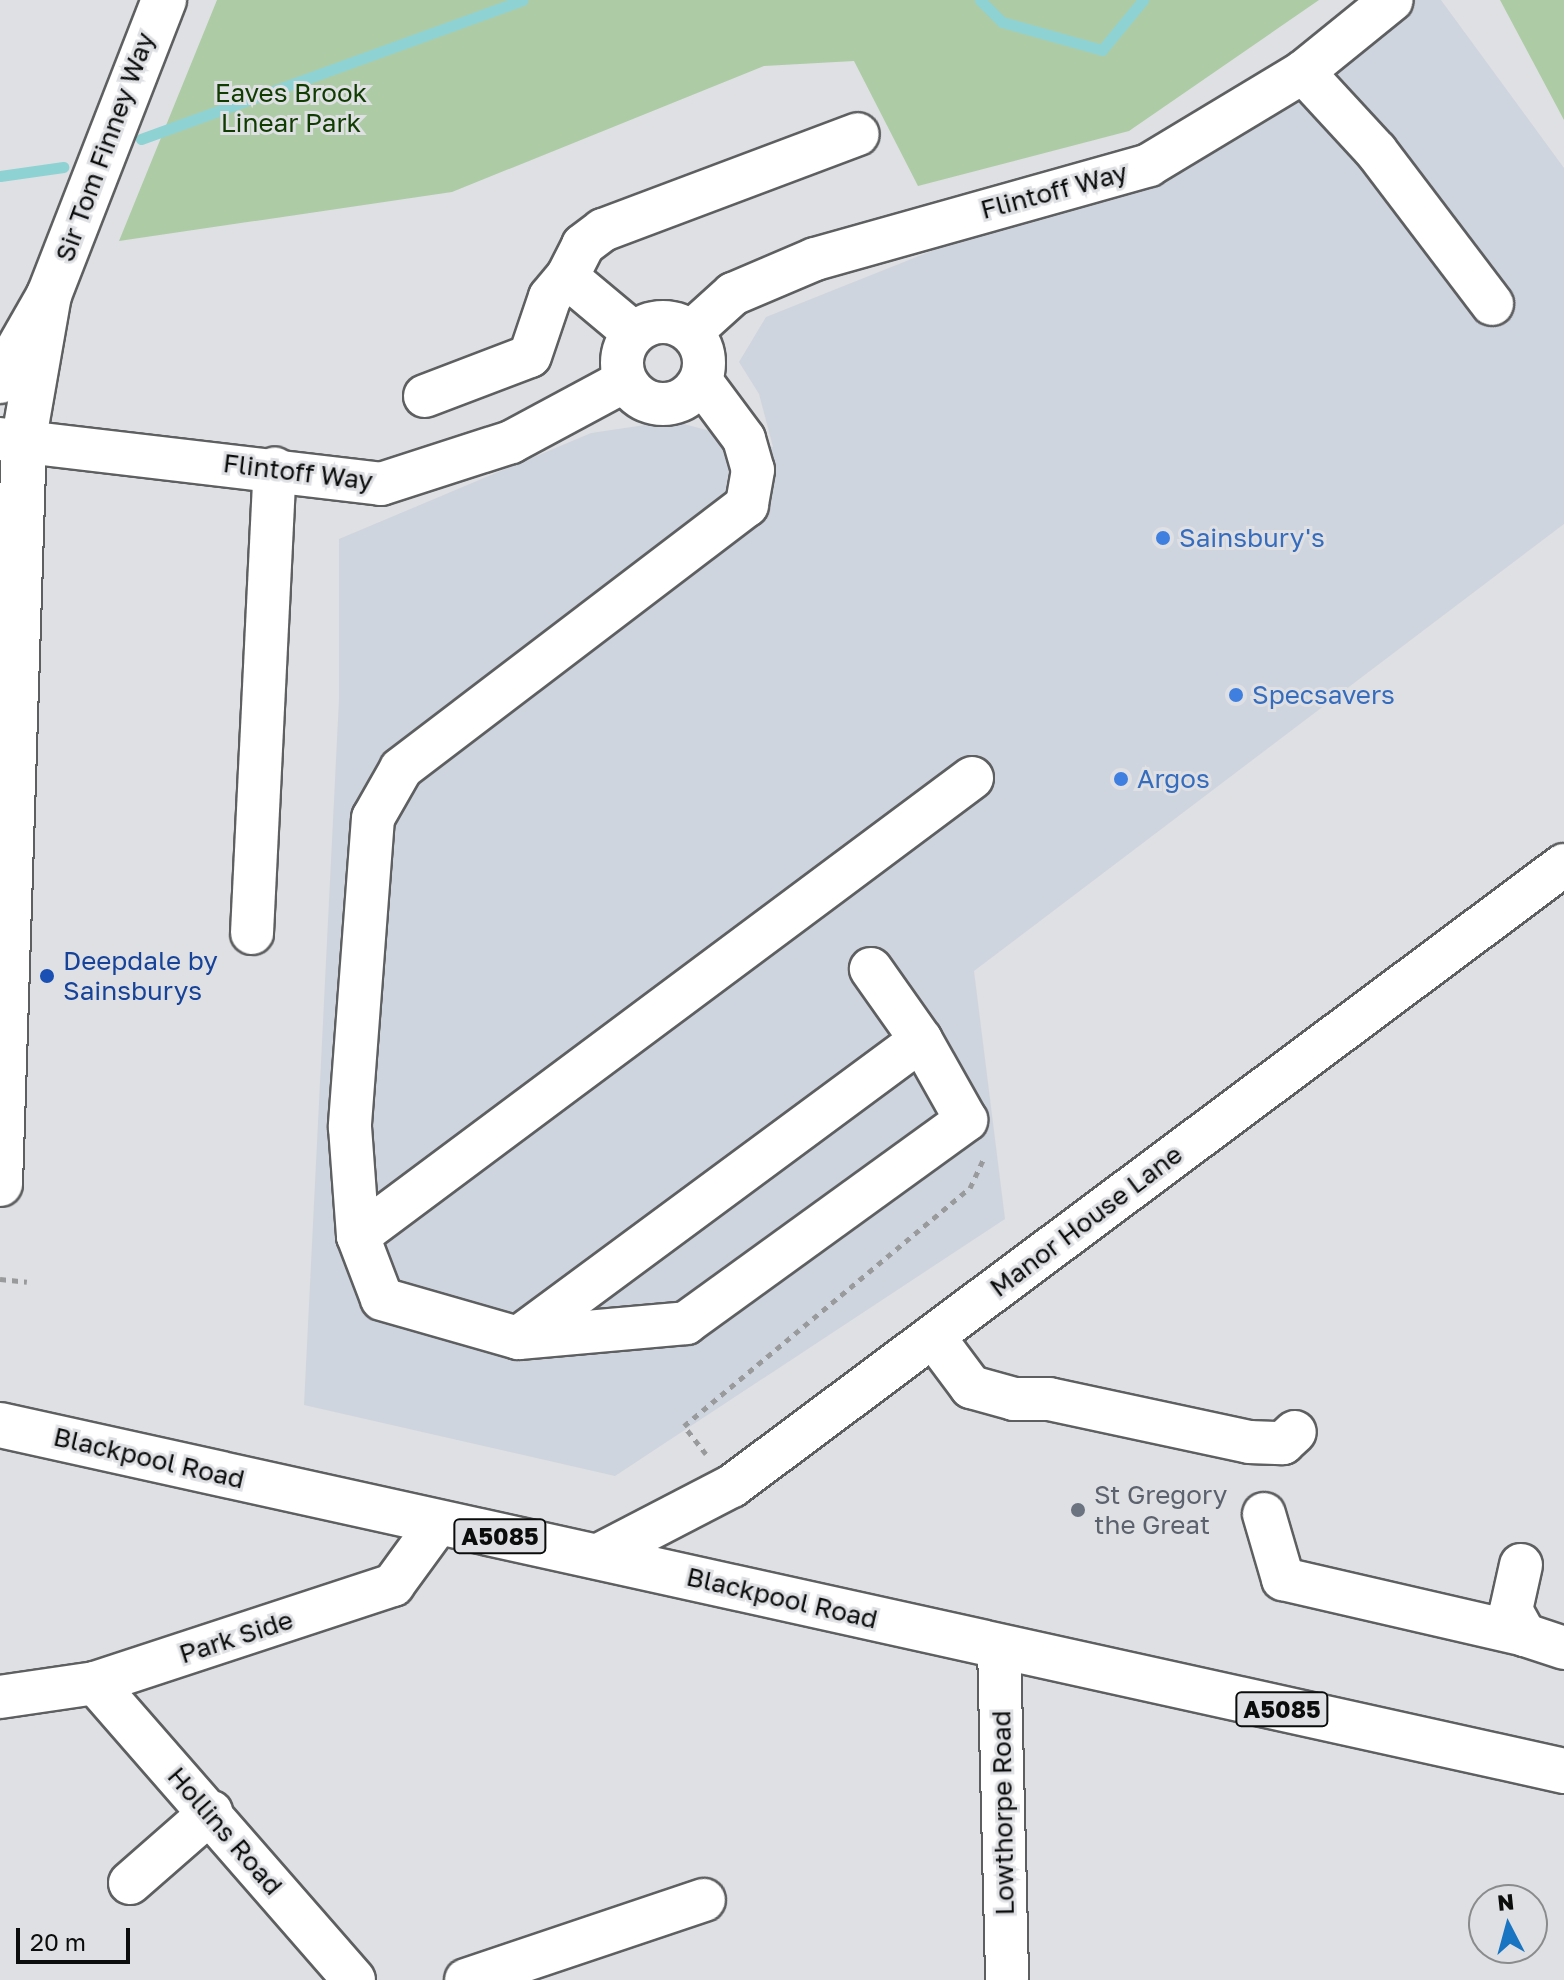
<!DOCTYPE html>
<style>
body{margin:0}
#map{position:relative;width:1564px;height:1980px;overflow:hidden;background:#dfe0e3;font-family:"Golos Text",sans-serif}
div>[style]{position:absolute}
.built>*{inset:0;background:#cfd5de}
.green>*{inset:0;background:#adcca5}
.stream>*{height:11px;margin:-5.5px;padding:0 5.5px;transform-origin:5.5px;border-radius:5.5px;background:#8ed2d4}
.path>*{height:5px;margin-top:-2.5px;transform-origin:0;background:repeating-linear-gradient(90deg,#999a9c 0 6px,transparent 0 12px)}
.roads{filter:drop-shadow(2px 0 #5e5f61) drop-shadow(-2px 0 #5e5f61) drop-shadow(0 2px #5e5f61) drop-shadow(0 -2px #5e5f61)}
.minor>*{height:42px;margin:-21px;padding:0 21px;transform-origin:21px;border-radius:21px;background:#fff}
.minor>.ring{margin:-21px;padding:0;box-sizing:content-box;background:none;border:42px solid #fff;border-radius:50%}
.major>*{height:44px;margin:-22px;padding:0 22px;transform-origin:22px;border-radius:22px;background:#fff}
.highway>*{height:44px;margin:-22px;padding:0 22px;transform-origin:22px;border-radius:22px;background:#fff}
.dots>*{width:22px;height:22px;translate:-50% -50%;box-sizing:border-box;border:4px solid #dfe0e3;border-radius:50%}
span{translate:-50% -50%;white-space:nowrap;text-align:center;line-height:1.15;-webkit-text-stroke:6px #dfe0e3;paint-order:stroke}
.shield-label span{padding:2px 6px;background:#dfe0e3;border:2px solid;border-radius:6px;-webkit-text-stroke-width:0}
.shield-label{font-size:24px;color:#0b0c0c;font-weight:700}
.park-label{font-size:26px;color:#103c02}
.street-label{font-size:26px;color:#0b0c0c}
.shop-label{font-size:26px;color:#366cbe}
.left{translate:0 -50%;text-align:left}
.transit-label{font-size:26px;color:#164399}
.worship-label{font-size:26px;color:#5b616d}
.north{position:absolute;left:1468px;top:1884px;width:80px;height:80px;box-sizing:border-box;background:#dfe0e3;border:2px solid #8a8b8d;border-radius:50%;rotate:354deg;font-size:22px;font-weight:700;line-height:32px;text-align:center;color:#0b0c0c}
.north::after{content:'';display:block;margin:auto;width:28px;height:36px;background:#1975c2;clip-path:polygon(50% 0,100% 100%,50% 72%,0 100%)}
.scale{position:absolute;left:16px;top:1928px;width:114px;height:36px;box-sizing:border-box;border:4px solid #0b0c0c;border-top:0;padding-left:10px;font-size:24px;line-height:28px;white-space:nowrap;color:#0b0c0c;-webkit-text-stroke:6px #dfe0e3;paint-order:stroke}
</style>
<div id="map">
<div class="built">
<div style="clip-path:polygon(1369px 0,1441px 0,1564px 168px,1564px 524px,974px 971px,1005px 1219px,615px 1476px,304px 1405px,339px 699px,339px 539px,591px 433px,672px 421px,773px 447px,759px 394px,739px 362px,766px 317px,954px 242px,1204px 159px)"></div>
</div>
<div class="green">
<div style="clip-path:polygon(217px 0,1319px 0,1129px 131px,918px 186px,854px 61px,764px 66px,452px 192px,119px 241px)"></div>
<div style="clip-path:polygon(1500px 0,1564px 0,1564px 120px)"></div>
</div>
<div class="stream">
<div style="left:980px;top:0;width:31px;rotate:45deg"></div>
<div style="left:1002px;top:22px;width:104px;rotate:15.6deg"></div>
<div style="left:1102px;top:50px;width:65px;rotate:-50.6deg"></div>
<div style="left:141px;top:139px;width:406px;rotate:-20deg"></div>
<div style="left:0;top:176px;width:64px;rotate:-8.1deg"></div>
</div>
<div class="path">
<div style="left:0;top:1279px;width:27px;rotate:6deg"></div>
<div style="left:706px;top:1454px;width:36px;rotate:-128deg"></div>
<div style="left:684px;top:1426px;width:372px;rotate:-39.8deg"></div>
<div style="left:970px;top:1188px;width:31px;rotate:-65deg"></div>
</div>
<div class="roads">
<div class="minor">
<div style="left:1303px;top:72px;width:108px;rotate:47.3deg"></div>
<div style="left:1376px;top:151px;width:192px;rotate:52.8deg"></div>
<div style="left:567px;top:277px;width:36px;rotate:-63deg"></div>
<div style="left:583px;top:245px;width:25px;rotate:-37deg"></div>
<div style="left:603px;top:230px;width:272px;rotate:-20.6deg"></div>
<div class="ring" style="left:622px;top:322px;width:40px;height:40px"></div>
<div style="left:691px;top:332px;width:57px;rotate:-42.1deg"></div>
<div style="left:733px;top:294px;width:89px;rotate:-23.1deg"></div>
<div style="left:815px;top:259px;width:347px;rotate:-15.7deg"></div>
<div style="left:1149px;top:165px;width:180px;rotate:-31.1deg"></div>
<div style="left:1303px;top:72px;width:114px;rotate:-39deg"></div>
<div style="left:701px;top:381px;width:72px;rotate:53.4deg"></div>
<div style="left:744px;top:439px;width:32px;rotate:74deg"></div>
<div style="left:753px;top:470px;width:36px;rotate:100deg"></div>
<div style="left:747px;top:505px;width:435px;rotate:142.7deg"></div>
<div style="left:401px;top:769px;width:56px;rotate:119.7deg"></div>
<div style="left:373px;top:818px;width:310px;rotate:94.3deg"></div>
<div style="left:350px;top:1127px;width:109px;rotate:85.8deg"></div>
<div style="left:358px;top:1236px;width:67px;rotate:69.1deg"></div>
<div style="left:382px;top:1299px;width:141px;rotate:16deg"></div>
<div style="left:518px;top:1338px;width:501px;rotate:-36.48deg"></div>
<div style="left:921px;top:1040px;width:87px;rotate:-125.2deg"></div>
<div style="left:425px;top:396px;width:112px;rotate:-20.9deg"></div>
<div style="left:530px;top:356px;width:62px;rotate:-71.3deg"></div>
<div style="left:550px;top:297px;width:26px;rotate:-50deg"></div>
<div style="left:567px;top:277px;width:87px;rotate:39.9deg"></div>
<div style="left:0;top:439px;width:384px;rotate:6.7deg"></div>
<div style="left:381px;top:484px;width:137px;rotate:-17.9deg"></div>
<div style="left:511px;top:442px;width:129px;rotate:-28.2deg"></div>
<div style="left:252px;top:933px;width:465px;rotate:-87.2deg"></div>
<div style="left:358px;top:1236px;width:766px;rotate:-36.72deg"></div>
<div style="left:933px;top:1336px;width:64px;rotate:53.3deg"></div>
<div style="left:971px;top:1387px;width:45px;rotate:15.6deg"></div>
<div style="left:1014px;top:1399px;width:35px"></div>
<div style="left:1049px;top:1399px;width:205px;rotate:12.1deg"></div>
<div style="left:1249px;top:1442px;width:34px;rotate:2deg"></div>
<div style="left:1283px;top:1443px;width:16px;rotate:-43deg"></div>
<div style="left:519px;top:1338px;width:168px;rotate:-5.1deg"></div>
<div style="left:686px;top:1323px;width:346px;rotate:-35.9deg"></div>
<div style="left:966px;top:1120px;width:92px;rotate:-119.4deg"></div>
<div style="left:1264px;top:1514px;width:68px;rotate:73.7deg"></div>
<div style="left:1283px;top:1579px;width:248px;rotate:13deg"></div>
<div style="left:595px;top:1557px;width:154px;rotate:-27.4deg"></div>
<div style="left:732px;top:1486px;width:1038px;rotate:-36.74deg"></div>
<div style="left:1521px;top:1565px;width:46px;rotate:102.5deg"></div>
<div style="left:1511px;top:1610px;width:29px;rotate:61deg"></div>
<div style="left:1525px;top:1635px;width:41px;rotate:18.4deg"></div>
<div style="left:999px;top:1647px;width:333px;rotate:88.6deg"></div>
<div style="left:95px;top:1683px;width:394px;rotate:48.9deg"></div>
<div style="left:0;top:1697px;width:96px;rotate:-8.4deg"></div>
<div style="left:95px;top:1683px;width:314px;rotate:-18.2deg"></div>
<div style="left:393px;top:1585px;width:78px;rotate:-53.9deg"></div>
<div style="left:130px;top:1883px;width:108px;rotate:-41.2deg"></div>
<div style="left:466px;top:1980px;width:251px;rotate:-18.6deg"></div>
</div>
<div class="major">
<div style="left:0;top:381px;width:99px;rotate:-60.3deg"></div>
<div style="left:49px;top:295px;width:317px;rotate:-68.7deg"></div>
<div style="left:0;top:1184px;width:746px;rotate:-88.16deg"></div>
<div style="left:24px;top:438px;width:145px;rotate:-80.1deg"></div>
</div>
<div class="highway">
<div style="left:0;top:1425px;width:1602px;rotate:12.47deg"></div>
</div>
</div>
<div class="dots">
<div style="left:1163px;top:538px;background:#3f7fe0"></div>
<div style="left:1236px;top:695px;background:#3f7fe0"></div>
<div style="left:1121px;top:779px;background:#3f7fe0"></div>
<div style="left:47px;top:976px;background:#1a4fb4"></div>
<div style="left:1078px;top:1510px;background:#6b7280"></div>
</div>
<div class="shield-label">
<span style="left:500px;top:1536px">A5085</span>
<span style="left:1282px;top:1709px">A5085</span>
</div>
<div class="park-label">
<span style="left:291px;top:108px">Eaves Brook<br>Linear Park</span>
</div>
<div class="street-label">
<span style="left:105px;top:147px;rotate:-70deg">Sir Tom Finney Way</span>
<span style="left:1054px;top:191px;rotate:-15deg">Flintoff Way</span>
<span style="left:298px;top:472px;rotate:7deg">Flintoff Way</span>
<span style="left:1086px;top:1221px;rotate:-37deg">Manor House Lane</span>
<span style="left:149px;top:1458px;rotate:13deg">Blackpool Road</span>
<span style="left:782px;top:1598px;rotate:13deg">Blackpool Road</span>
<span style="left:236px;top:1637px;rotate:-18deg">Park Side</span>
<span style="left:1003px;top:1813px;rotate:-91deg">Lowthorpe Road</span>
<span style="left:225px;top:1831px;rotate:49deg">Hollins Road</span>
</div>
<div class="shop-label">
<span class="left" style="left:1179px;top:538px">Sainsbury's</span>
<span class="left" style="left:1252px;top:695px">Specsavers</span>
<span class="left" style="left:1137px;top:779px">Argos</span>
</div>
<div class="transit-label">
<span class="left" style="left:63px;top:976px">Deepdale by<br>Sainsburys</span>
</div>
<div class="worship-label">
<span class="left" style="left:1094px;top:1510px">St Gregory<br>the Great</span>
</div>
<div class="north">N</div>
<div class="scale">20 m</div>
</div>
